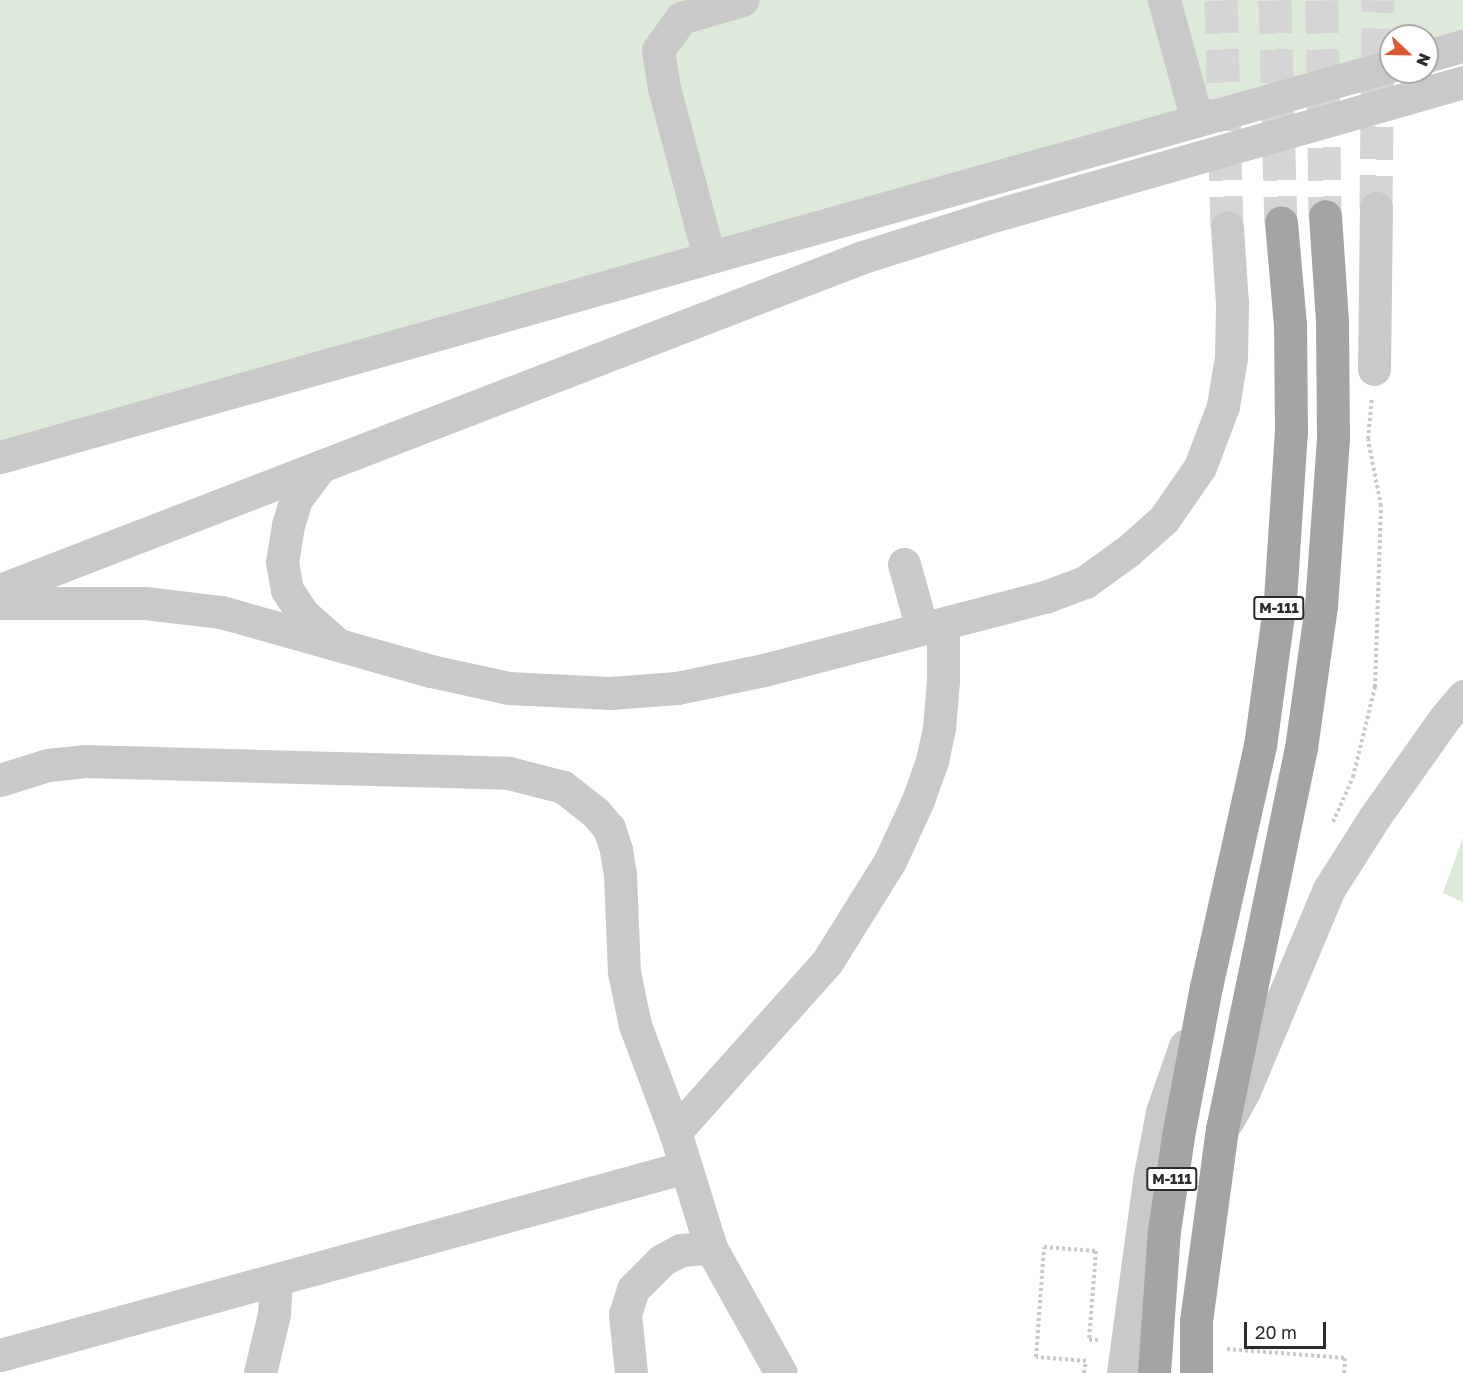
<!DOCTYPE html>
<style>
body{margin:0}
#map{position:relative;width:1463px;height:1373px;overflow:hidden;background:#fff;font-family:"Golos Text",sans-serif}
div>[style]{position:absolute}
.green>*{inset:0;background:#dde9d9}
.minor-tunnel>*{height:33px;margin-top:-16.5px;transform-origin:0;background:repeating-linear-gradient(90deg,#d5d5d5 0 33px,transparent 0 49px)}
.major-tunnel>*{height:33px;margin-top:-16.5px;transform-origin:0;background:repeating-linear-gradient(90deg,#d5d5d5 0 33px,transparent 0 49px)}
.path>*{height:4px;margin-top:-2px;transform-origin:0;background:repeating-linear-gradient(90deg,#c9c9c9 0 3px,transparent 0 6px)}
.minor>*{height:33px;margin:-16.5px;padding:0 16.5px;transform-origin:16.5px;border-radius:16.5px;background:#c9c9c9}
.major>*{height:33px;margin:-16.5px;padding:0 16.5px;transform-origin:16.5px;border-radius:16.5px;background:#a4a4a4}
span{translate:-50% -50%;white-space:nowrap;text-align:center;line-height:1.15;-webkit-text-stroke:6px #fff;paint-order:stroke}
.shield-label span{padding:2px 4px;background:#fff;border:2px solid;border-radius:4px;-webkit-text-stroke-width:0}
.shield-label{font-size:14px;color:#2c2c2c;font-weight:700}
.north{position:absolute;left:1379px;top:24px;width:60px;height:60px;box-sizing:border-box;background:#fff;border:2px solid #ababab;border-radius:50%;rotate:112deg;font-size:16px;font-weight:700;line-height:24px;text-align:center;color:#2c2c2c}
.north::after{content:'';display:block;margin:auto;width:21px;height:27px;background:#e05831;clip-path:polygon(50% 0,100% 100%,50% 72%,0 100%)}
.scale{position:absolute;left:1244px;top:1322px;width:82px;height:27px;box-sizing:border-box;border:3px solid #2c2c2c;border-top:0;padding-left:8px;font-size:18px;line-height:21px;white-space:nowrap;color:#2c2c2c;-webkit-text-stroke:4px #fff;paint-order:stroke}
</style>
<div id="map">
<div class="green">
<div style="clip-path:polygon(0 0,1463px 0,1463px 46px,1427px 56px,1427px 36px,1391px 36px,1391px 66px,0 457px)"></div>
<div style="clip-path:polygon(1463px 837px,1463px 902px,1443px 893px)"></div>
</div>
<div class="minor-tunnel">
<div style="left:1221px;top:0;width:227px;rotate:88.5deg"></div>
<div style="left:1376px;top:208px;width:208px;rotate:-89.4deg"></div>
</div>
<div class="major-tunnel">
<div style="left:1275px;top:0;width:222px;rotate:88.5deg"></div>
<div style="left:1322px;top:0;width:216px;rotate:89.2deg"></div>
</div>
<div class="path">
<div style="left:1333px;top:822px;width:49px;rotate:-66deg"></div>
<div style="left:1353px;top:777px;width:93px;rotate:-76.3deg"></div>
<div style="left:1375px;top:687px;width:181px;rotate:-88.1deg"></div>
<div style="left:1381px;top:506px;width:68px;rotate:-101deg"></div>
<div style="left:1368px;top:439px;width:42px;rotate:-84.6deg"></div>
<div style="left:1227px;top:1349px;width:118px;rotate:4.4deg"></div>
<div style="left:1345px;top:1358px;width:15px;rotate:94deg"></div>
<div style="left:1084px;top:1373px;width:12px;rotate:-81deg"></div>
<div style="left:1086px;top:1361px;width:50px;rotate:-175.4deg"></div>
<div style="left:1036px;top:1357px;width:110px;rotate:-85.8deg"></div>
<div style="left:1044px;top:1247px;width:52px;rotate:4.4deg"></div>
<div style="left:1096px;top:1251px;width:89px;rotate:94.5deg"></div>
<div style="left:1089px;top:1340px;width:10px"></div>
</div>
<div class="minor">
<div style="left:1164px;top:0;width:125px;rotate:74.7deg"></div>
<div style="left:1427px;top:56px;width:37px;rotate:-16deg"></div>
<div style="left:709px;top:257px;width:175px;rotate:-104.9deg"></div>
<div style="left:664px;top:88px;width:38px;rotate:-99deg"></div>
<div style="left:658px;top:50px;width:39px;rotate:-54deg"></div>
<div style="left:681px;top:18px;width:64px;rotate:-16.4deg"></div>
<div style="left:1374px;top:369px;width:161px;rotate:-89.3deg"></div>
<div style="left:0;top:457px;width:1445px;rotate:-15.7deg"></div>
<div style="left:321px;top:466px;width:41px;rotate:127.1deg"></div>
<div style="left:296px;top:499px;width:27px;rotate:107deg"></div>
<div style="left:288px;top:525px;width:37px;rotate:99deg"></div>
<div style="left:282px;top:562px;width:28px;rotate:80deg"></div>
<div style="left:287px;top:590px;width:29px;rotate:56deg"></div>
<div style="left:303px;top:614px;width:43px;rotate:41.2deg"></div>
<div style="left:904px;top:564px;width:67px;rotate:74.5deg"></div>
<div style="left:0;top:590px;width:925px;rotate:-21.1deg"></div>
<div style="left:863px;top:257px;width:136px;rotate:-17.5deg"></div>
<div style="left:993px;top:216px;width:489px;rotate:-15.9deg"></div>
<div style="left:0;top:603px;width:145px"></div>
<div style="left:145px;top:603px;width:77px;rotate:6.8deg"></div>
<div style="left:221px;top:612px;width:218px;rotate:15.7deg"></div>
<div style="left:431px;top:671px;width:79px;rotate:12.4deg"></div>
<div style="left:508px;top:688px;width:102px;rotate:2.8deg"></div>
<div style="left:610px;top:693px;width:67px;rotate:-4.3deg"></div>
<div style="left:677px;top:688px;width:89px;rotate:-11.7deg"></div>
<div style="left:764px;top:670px;width:290px;rotate:-14.6deg"></div>
<div style="left:1045px;top:597px;width:43px;rotate:-20.6deg"></div>
<div style="left:1085px;top:582px;width:53px;rotate:-35.8deg"></div>
<div style="left:1128px;top:551px;width:48px;rotate:-41.6deg"></div>
<div style="left:1164px;top:519px;width:63px;rotate:-55.3deg"></div>
<div style="left:1200px;top:467px;width:65px;rotate:-69.3deg"></div>
<div style="left:1223px;top:406px;width:50px;rotate:-80.7deg"></div>
<div style="left:1231px;top:357px;width:54px;rotate:-88.9deg"></div>
<div style="left:1232px;top:303px;width:76px;rotate:-93.8deg"></div>
<div style="left:0;top:780px;width:50px;rotate:-17.4deg"></div>
<div style="left:48px;top:765px;width:36px;rotate:-6deg"></div>
<div style="left:84px;top:761px;width:425px;rotate:1.6deg"></div>
<div style="left:509px;top:773px;width:56px;rotate:14.5deg"></div>
<div style="left:563px;top:787px;width:41px;rotate:38deg"></div>
<div style="left:595px;top:812px;width:21px;rotate:49deg"></div>
<div style="left:609px;top:828px;width:23px;rotate:72deg"></div>
<div style="left:616px;top:850px;width:24px;rotate:81deg"></div>
<div style="left:620px;top:874px;width:98px;rotate:87.7deg"></div>
<div style="left:624px;top:972px;width:54px;rotate:78.3deg"></div>
<div style="left:635px;top:1025px;width:114px;rotate:69.5deg"></div>
<div style="left:1228px;top:1120px;width:33px;rotate:-61deg"></div>
<div style="left:1244px;top:1091px;width:219px;rotate:-67.2deg"></div>
<div style="left:1329px;top:889px;width:84px;rotate:-57.6deg"></div>
<div style="left:1374px;top:818px;width:121px;rotate:-54.7deg"></div>
<div style="left:1444px;top:719px;width:30px;rotate:-50deg"></div>
<div style="left:711px;top:1248px;width:121px;rotate:-107.2deg"></div>
<div style="left:675px;top:1132px;width:228px;rotate:-48.2deg"></div>
<div style="left:827px;top:962px;width:119px;rotate:-58deg"></div>
<div style="left:890px;top:861px;width:67px;rotate:-65.3deg"></div>
<div style="left:918px;top:800px;width:41px;rotate:-70.3deg"></div>
<div style="left:932px;top:761px;width:34px;rotate:-78deg"></div>
<div style="left:939px;top:728px;width:47px;rotate:-85.1deg"></div>
<div style="left:943px;top:681px;width:57px;rotate:-90deg"></div>
<div style="left:0;top:1355px;width:711px;rotate:-15.33deg"></div>
<div style="left:260px;top:1373px;width:61px;rotate:-76.7deg"></div>
<div style="left:274px;top:1314px;width:34px;rotate:-87deg"></div>
<div style="left:631px;top:1373px;width:59px;rotate:-95.8deg"></div>
<div style="left:625px;top:1314px;width:26px;rotate:-72deg"></div>
<div style="left:633px;top:1289px;width:41px;rotate:-45deg"></div>
<div style="left:662px;top:1260px;width:21px;rotate:-28deg"></div>
<div style="left:681px;top:1250px;width:30px;rotate:-4deg"></div>
<div style="left:711px;top:1248px;width:143px;rotate:60.8deg"></div>
<div style="left:1123px;top:1373px;width:195px;rotate:-82.3deg"></div>
<div style="left:1149px;top:1180px;width:69px;rotate:-79.2deg"></div>
<div style="left:1162px;top:1112px;width:70px;rotate:-70.8deg"></div>
</div>
<div class="major">
<div style="left:1154px;top:1373px;width:142px;rotate:-86deg"></div>
<div style="left:1164px;top:1231px;width:96px;rotate:-81.6deg"></div>
<div style="left:1178px;top:1136px;width:152px;rotate:-79.4deg"></div>
<div style="left:1206px;top:987px;width:247px;rotate:-77.4deg"></div>
<div style="left:1260px;top:746px;width:147px;rotate:-82.2deg"></div>
<div style="left:1280px;top:600px;width:168px;rotate:-86.3deg"></div>
<div style="left:1291px;top:432px;width:107px;rotate:-90.5deg"></div>
<div style="left:1290px;top:325px;width:103px;rotate:-95deg"></div>
<div style="left:1196px;top:1373px;width:52px;rotate:-90deg"></div>
<div style="left:1196px;top:1321px;width:194px;rotate:-82.3deg"></div>
<div style="left:1222px;top:1129px;width:389px;rotate:-78.3deg"></div>
<div style="left:1301px;top:748px;width:143px;rotate:-82deg"></div>
<div style="left:1321px;top:606px;width:169px;rotate:-85.9deg"></div>
<div style="left:1333px;top:437px;width:116px;rotate:-90.5deg"></div>
<div style="left:1332px;top:321px;width:105px;rotate:-93.8deg"></div>
</div>
<div class="shield-label">
<span style="left:1279px;top:608px">M-111</span>
<span style="left:1172px;top:1179px">M-111</span>
</div>
<div class="north">N</div>
<div class="scale">20 m</div>
</div>
